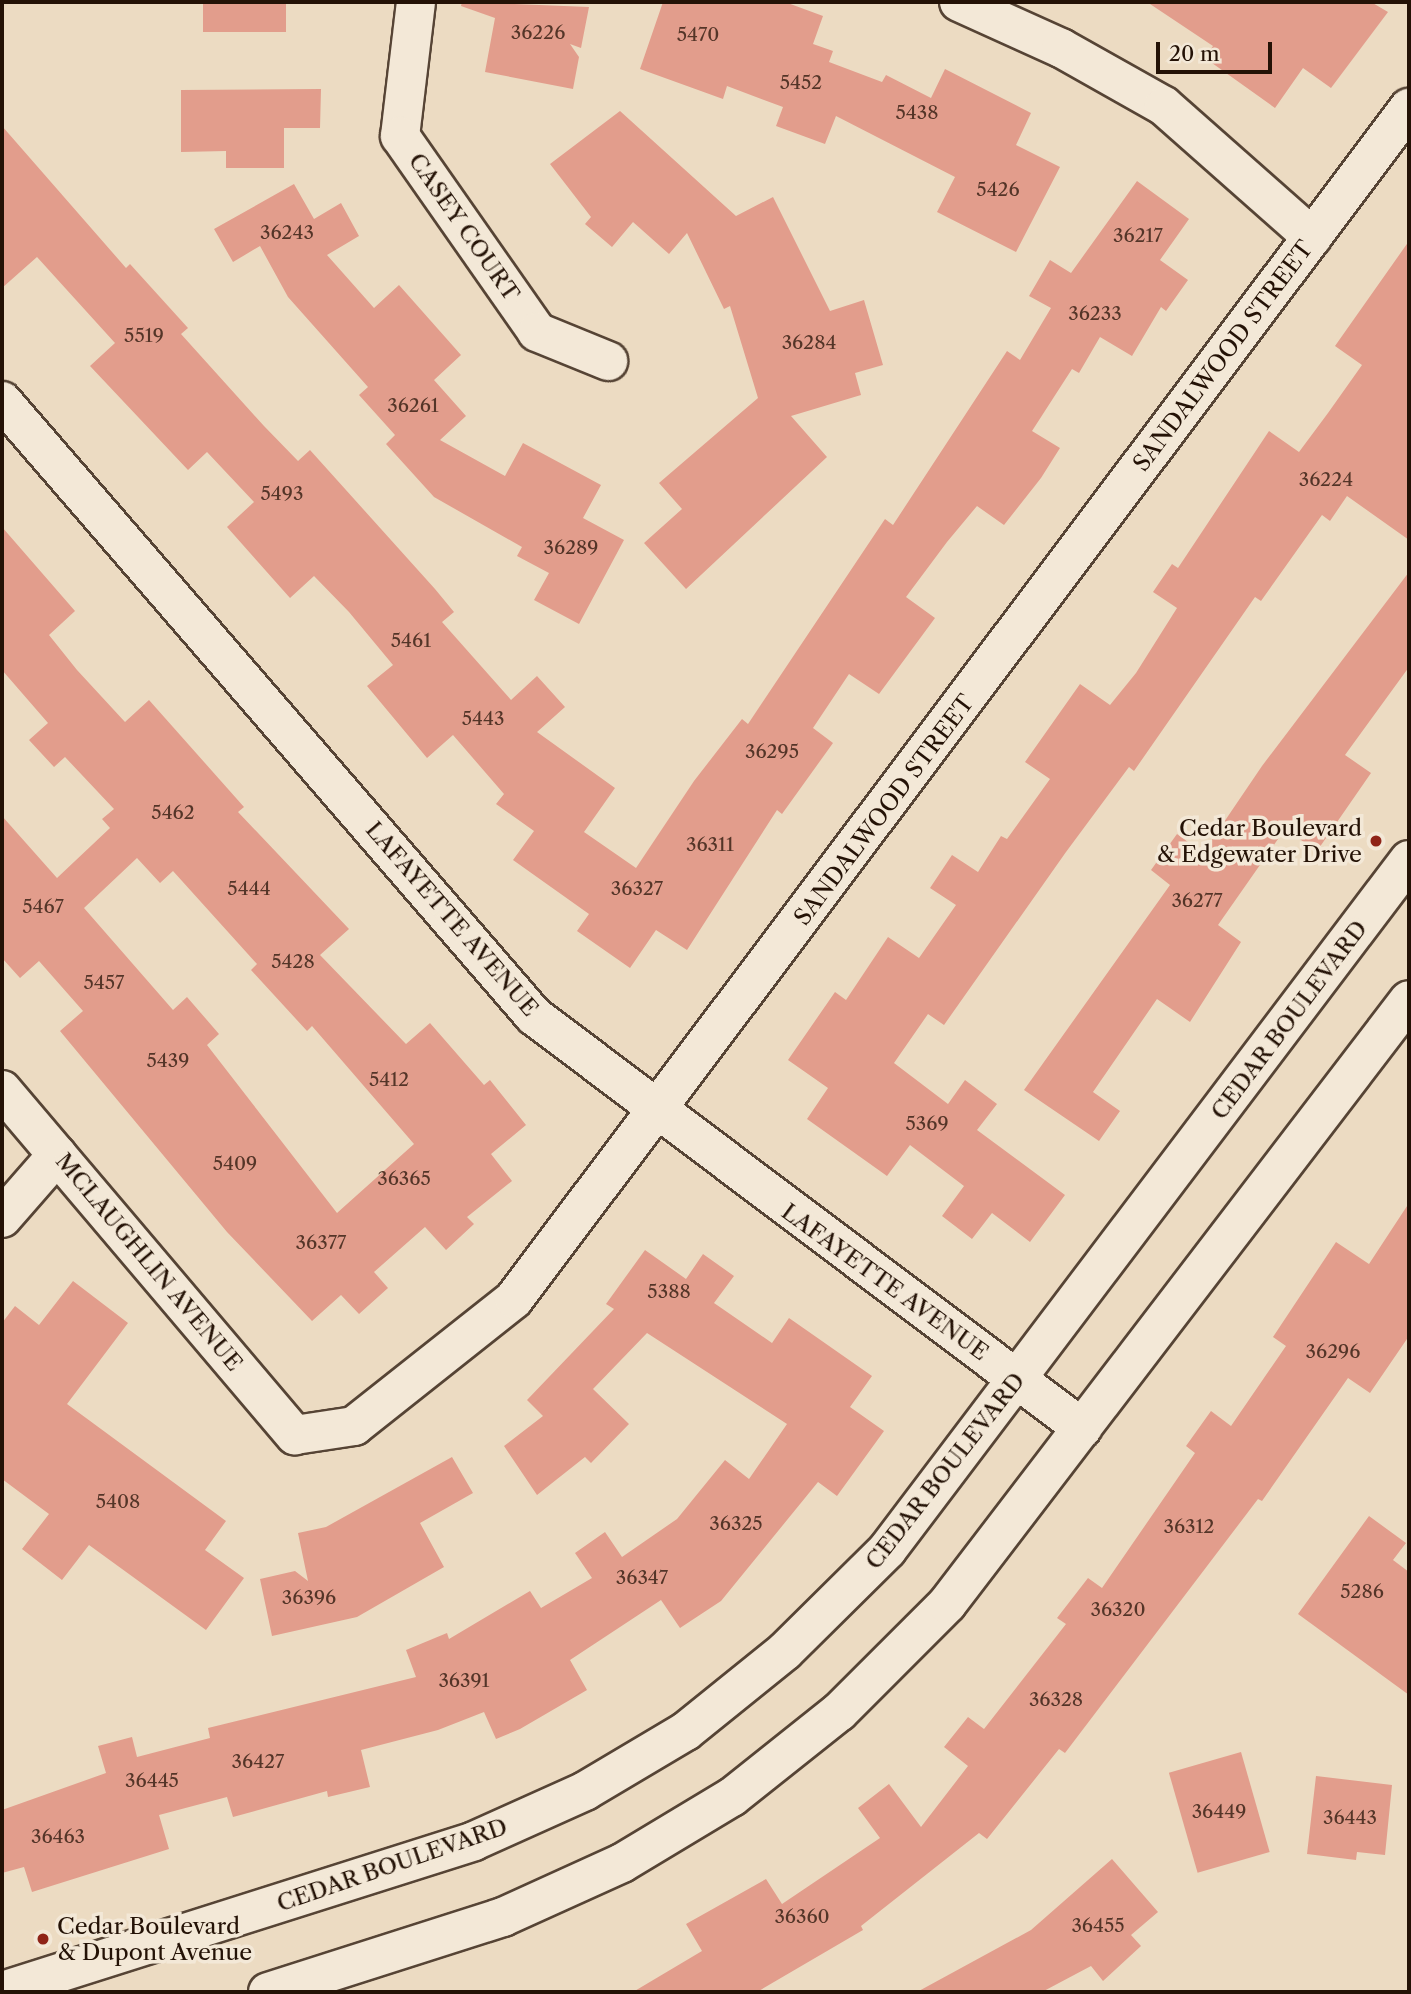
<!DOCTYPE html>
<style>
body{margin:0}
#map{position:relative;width:1411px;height:1994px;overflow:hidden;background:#ecdbc2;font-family:"Libre Caslon Text",serif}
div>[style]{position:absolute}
.building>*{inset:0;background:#e29d8c;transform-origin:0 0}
.roads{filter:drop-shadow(2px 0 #564435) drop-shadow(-2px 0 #564435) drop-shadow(0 2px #564435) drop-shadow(0 -2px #564435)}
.street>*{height:38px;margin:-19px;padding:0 19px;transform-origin:19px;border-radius:19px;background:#f3e8d7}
.secondary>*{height:38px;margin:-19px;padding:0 19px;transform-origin:19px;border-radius:19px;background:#f3e8d7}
.dots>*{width:19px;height:19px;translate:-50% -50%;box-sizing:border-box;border:4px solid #f3e8d7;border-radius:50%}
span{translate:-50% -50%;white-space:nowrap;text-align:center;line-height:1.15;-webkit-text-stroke:7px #f3e8d7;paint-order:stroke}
.number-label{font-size:19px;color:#543528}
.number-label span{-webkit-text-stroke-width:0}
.street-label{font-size:23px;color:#241206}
.poi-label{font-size:23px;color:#241206}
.right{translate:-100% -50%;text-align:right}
.left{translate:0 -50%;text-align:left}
.frame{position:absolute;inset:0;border:4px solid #241206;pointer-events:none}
.scale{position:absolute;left:1156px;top:42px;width:116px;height:32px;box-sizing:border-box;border:4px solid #241206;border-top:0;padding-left:9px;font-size:21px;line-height:24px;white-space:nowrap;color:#241206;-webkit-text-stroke:5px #f3e8d7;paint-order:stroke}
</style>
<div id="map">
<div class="building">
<div style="left:203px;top:2px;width:83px;height:30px"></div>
<div style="clip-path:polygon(462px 2px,589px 7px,581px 48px,570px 44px,579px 57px,573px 89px,485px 72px,495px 18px,461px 6px)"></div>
<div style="clip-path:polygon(663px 2px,785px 2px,823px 16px,813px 44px,833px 51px,829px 62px,882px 82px,886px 75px,931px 98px,945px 69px,1031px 113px,1016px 145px,1060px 167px,1016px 252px,937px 212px,955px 177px,836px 116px,825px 144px,776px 126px,783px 107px,727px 86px,723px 99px,640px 69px)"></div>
<div style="clip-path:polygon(1147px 2px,1371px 2px,1388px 12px,1331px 88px,1303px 68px,1275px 108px,1205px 58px,1213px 46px)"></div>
<div style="clip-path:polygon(321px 89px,320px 128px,284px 128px,284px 168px,226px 168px,226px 151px,181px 152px,181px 90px)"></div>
<div style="clip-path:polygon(620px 111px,736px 216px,773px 197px,830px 311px,864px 300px,883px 365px,855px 373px,861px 395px,791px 416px,827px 457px,686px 589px,644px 543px,682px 509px,659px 483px,758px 398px,730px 306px,724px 309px,687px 233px,669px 254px,633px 222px,612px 247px,585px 224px,591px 217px,550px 164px)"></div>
<div style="clip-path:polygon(2px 126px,126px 268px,130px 264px,188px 328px,181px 334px,264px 426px,298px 461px,310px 450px,435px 589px,454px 612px,442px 622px,511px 700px,537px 676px,565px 707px,537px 732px,615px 788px,584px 832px,636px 868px,694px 781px,742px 719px,748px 724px,885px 519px,893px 525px,1007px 351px,1020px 360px,1051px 308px,1029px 296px,1050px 260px,1071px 273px,1137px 181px,1189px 219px,1160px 260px,1188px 280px,1166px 311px,1161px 307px,1132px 356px,1100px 337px,1079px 373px,1072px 369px,1032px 431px,1060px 448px,1041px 478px,1004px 525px,977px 506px,947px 542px,906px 597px,935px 618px,879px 694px,849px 674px,813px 728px,833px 743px,782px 814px,777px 810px,687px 950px,656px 930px,630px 968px,577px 931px,589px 914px,513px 860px,534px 831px,496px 804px,504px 794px,453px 735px,427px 758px,367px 686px,393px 665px,349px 612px,314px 576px,290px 598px,227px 527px,254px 502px,207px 452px,188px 470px,90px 366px,115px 343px,37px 257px,2px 288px)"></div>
<div style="clip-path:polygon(294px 184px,314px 219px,341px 203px,359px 236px,327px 255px,374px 308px,399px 285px,461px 355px,434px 380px,466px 416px,440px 440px,505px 476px,523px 443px,601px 485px,583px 518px,624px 540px,579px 624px,534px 600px,549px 573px,517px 556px,522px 547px,434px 497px,386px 444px,395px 435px,359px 395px,368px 387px,288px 297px,260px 246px,233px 262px,214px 229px)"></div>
<div style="clip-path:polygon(1409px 241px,1409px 540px,1347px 496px,1330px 521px,1322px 515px,1261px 601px,1255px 597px,1134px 771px,1129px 767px,1066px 852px,944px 1025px,928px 1014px,894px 1063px,948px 1104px,965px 1080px,997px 1104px,977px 1130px,1065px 1195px,1030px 1242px,992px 1213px,972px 1239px,942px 1216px,964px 1186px,910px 1145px,887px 1176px,807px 1119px,828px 1088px,788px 1060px,835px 992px,846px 1000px,888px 937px,919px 958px,956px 905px,930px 888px,952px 855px,978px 872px,1001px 836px,1007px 839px,1050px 779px,1025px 762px,1080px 684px,1110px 705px,1136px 673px,1177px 608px,1153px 592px,1172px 564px,1178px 568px,1269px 431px,1299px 452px,1328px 413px,1362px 365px,1335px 346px)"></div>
<div style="clip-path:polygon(evenodd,2px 527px,75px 611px,49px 635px,77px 670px,125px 722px,149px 700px,244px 807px,238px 812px,349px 929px,320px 955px,406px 1044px,430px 1023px,484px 1085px,490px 1080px,526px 1125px,491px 1154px,512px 1181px,467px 1217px,474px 1224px,446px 1250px,425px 1227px,374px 1272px,388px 1288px,359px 1314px,341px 1295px,312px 1321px,227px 1232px,60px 1031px,83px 1011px,39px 961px,20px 978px,2px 958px,2px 816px,57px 878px,110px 828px,102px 819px,114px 809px,65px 757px,54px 767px,29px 740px,48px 723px,2px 670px,2px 527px,137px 858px,160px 883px,173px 871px,257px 964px,251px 970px,307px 1031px,312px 1026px,414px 1144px,337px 1213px,207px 1045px,219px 1034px,187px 997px,173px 1010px,84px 908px,137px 858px)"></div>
<div style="clip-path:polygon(1409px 572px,1409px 667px,1345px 755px,1371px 773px,1317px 851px,1285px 829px,1218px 925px,1241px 942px,1190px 1022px,1157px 999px,1093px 1092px,1120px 1111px,1099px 1141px,1024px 1090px,1170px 885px,1151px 870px,1177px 834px,1203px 853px,1262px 766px)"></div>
<div style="clip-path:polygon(1409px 1203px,1409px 1336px,1370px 1393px,1348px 1378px,1262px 1501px,1258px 1499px,1065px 1753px,1059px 1749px,987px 1839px,979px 1833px,861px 1926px,863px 1930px,757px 1992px,633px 1992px,702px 1951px,686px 1924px,766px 1879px,782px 1904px,880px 1838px,858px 1808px,889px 1784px,921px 1827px,968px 1766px,944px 1747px,968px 1717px,984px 1729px,1066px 1624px,1057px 1618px,1088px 1578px,1102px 1588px,1195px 1453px,1186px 1446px,1211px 1411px,1231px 1426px,1286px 1346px,1273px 1337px,1336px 1242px,1369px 1264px)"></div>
<div style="clip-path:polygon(645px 1250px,686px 1279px,703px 1254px,734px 1276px,714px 1303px,772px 1343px,789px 1318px,872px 1376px,850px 1407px,884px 1431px,837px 1496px,818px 1482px,721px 1601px,680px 1628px,661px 1600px,570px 1660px,587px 1690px,520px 1729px,496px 1739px,484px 1712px,438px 1730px,361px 1750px,370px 1787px,328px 1797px,327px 1791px,233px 1817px,227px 1797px,159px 1815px,169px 1849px,32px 1892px,24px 1867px,2px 1873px,2px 1810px,106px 1773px,98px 1746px,132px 1737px,137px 1757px,210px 1738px,208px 1728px,416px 1677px,406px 1650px,447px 1633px,449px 1639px,530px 1591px,541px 1608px,592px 1578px,575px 1553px,605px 1532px,622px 1557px,677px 1519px,725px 1460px,749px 1479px,787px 1424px,647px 1333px,593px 1389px,629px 1424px,591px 1463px,585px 1457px,537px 1495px,504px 1446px,543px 1416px,527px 1400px,614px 1309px,606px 1304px)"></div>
<div style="clip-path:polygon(73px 1281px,128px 1323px,67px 1404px,226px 1521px,205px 1550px,244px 1578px,206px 1630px,89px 1545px,62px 1580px,22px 1549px,49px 1514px,2px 1479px,2px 1323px,15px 1306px,39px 1325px)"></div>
<div style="clip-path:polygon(452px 1457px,473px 1493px,420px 1523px,444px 1567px,357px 1617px,272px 1636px,260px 1579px,295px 1571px,308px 1581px,298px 1533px,326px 1527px)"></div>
<div style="clip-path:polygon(1369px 1516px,1406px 1543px,1393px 1560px,1409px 1572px,1409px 1695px,1298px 1614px)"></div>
<div style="left:1241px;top:1752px;width:104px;height:75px;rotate:74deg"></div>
<div style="clip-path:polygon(1316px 1776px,1392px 1785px,1385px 1855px,1357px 1852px,1356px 1860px,1307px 1854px)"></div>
<div style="clip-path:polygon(1112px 1859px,1158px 1912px,1131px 1935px,1141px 1946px,1103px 1981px,1091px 1966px,1042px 1992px,917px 1992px,1031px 1930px)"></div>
</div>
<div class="roads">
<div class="street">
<div style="left:416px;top:2px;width:135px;rotate:96.8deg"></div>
<div style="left:400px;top:136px;width:239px;rotate:55deg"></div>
<div style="left:537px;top:332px;width:77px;rotate:22.2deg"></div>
<div style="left:959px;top:2px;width:112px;rotate:24.3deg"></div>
<div style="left:1061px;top:48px;width:118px;rotate:29.4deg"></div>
<div style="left:1164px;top:106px;width:198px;rotate:41.5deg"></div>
<div style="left:2px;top:1090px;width:453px;rotate:49.7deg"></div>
<div style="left:295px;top:1435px;width:60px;rotate:-8.7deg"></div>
<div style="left:354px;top:1426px;width:204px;rotate:-38.4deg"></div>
<div style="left:514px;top:1299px;width:1490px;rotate:-53.08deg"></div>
<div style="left:2px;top:1218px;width:84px;rotate:-48.9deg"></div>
</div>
<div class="secondary">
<div style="left:2px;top:401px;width:813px;rotate:49.14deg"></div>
<div style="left:534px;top:1016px;width:686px;rotate:36.94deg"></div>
<div style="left:2px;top:1991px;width:495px;rotate:-17.6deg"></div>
<div style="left:474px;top:1841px;width:122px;rotate:-24.2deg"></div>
<div style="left:585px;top:1791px;width:117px;rotate:-30.7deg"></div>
<div style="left:686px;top:1731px;width:127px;rotate:-38.9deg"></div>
<div style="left:785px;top:1651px;width:144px;rotate:-44.7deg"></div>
<div style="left:887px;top:1550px;width:865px;rotate:-52.89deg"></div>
<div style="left:268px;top:1992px;width:247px;rotate:-17.7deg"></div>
<div style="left:503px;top:1917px;width:131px;rotate:-24.4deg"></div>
<div style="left:622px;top:1863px;width:128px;rotate:-31deg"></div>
<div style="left:732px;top:1797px;width:137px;rotate:-38.5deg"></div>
<div style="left:839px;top:1712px;width:153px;rotate:-45deg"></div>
<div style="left:947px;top:1604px;width:760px;rotate:-52.59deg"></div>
</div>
</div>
<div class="dots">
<div style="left:1376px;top:841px;background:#8f2418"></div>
<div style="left:43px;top:1939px;background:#8f2418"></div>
</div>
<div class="number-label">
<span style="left:538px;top:33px">36226</span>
<span style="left:698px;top:35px">5470</span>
<span style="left:801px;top:83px">5452</span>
<span style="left:917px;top:113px">5438</span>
<span style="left:998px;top:190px">5426</span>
<span style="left:287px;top:233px">36243</span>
<span style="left:1138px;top:236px">36217</span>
<span style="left:1095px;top:314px">36233</span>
<span style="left:144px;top:336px">5519</span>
<span style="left:809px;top:343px">36284</span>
<span style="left:413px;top:406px">36261</span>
<span style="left:1326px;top:480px">36224</span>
<span style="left:282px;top:494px">5493</span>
<span style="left:571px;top:548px">36289</span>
<span style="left:411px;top:641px">5461</span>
<span style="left:483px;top:719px">5443</span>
<span style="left:772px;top:752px">36295</span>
<span style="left:173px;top:813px">5462</span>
<span style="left:710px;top:845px">36311</span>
<span style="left:249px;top:889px">5444</span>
<span style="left:637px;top:889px">36327</span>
<span style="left:1197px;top:901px">36277</span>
<span style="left:43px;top:907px">5467</span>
<span style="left:293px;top:962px">5428</span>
<span style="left:104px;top:983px">5457</span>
<span style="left:168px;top:1061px">5439</span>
<span style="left:389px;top:1080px">5412</span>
<span style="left:927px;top:1124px">5369</span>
<span style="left:235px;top:1164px">5409</span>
<span style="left:404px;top:1179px">36365</span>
<span style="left:321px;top:1243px">36377</span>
<span style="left:669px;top:1292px">5388</span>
<span style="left:1333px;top:1352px">36296</span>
<span style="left:118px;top:1502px">5408</span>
<span style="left:736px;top:1524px">36325</span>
<span style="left:1189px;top:1527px">36312</span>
<span style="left:642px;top:1578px">36347</span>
<span style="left:1362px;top:1592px">5286</span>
<span style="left:309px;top:1598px">36396</span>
<span style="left:1118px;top:1610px">36320</span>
<span style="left:464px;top:1681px">36391</span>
<span style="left:1056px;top:1700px">36328</span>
<span style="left:258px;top:1762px">36427</span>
<span style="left:152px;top:1781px">36445</span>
<span style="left:1219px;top:1812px">36449</span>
<span style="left:1350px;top:1818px">36443</span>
<span style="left:58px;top:1837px">36463</span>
<span style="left:802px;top:1917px">36360</span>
<span style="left:1098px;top:1926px">36455</span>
</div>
<div class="street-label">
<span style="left:464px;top:227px;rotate:55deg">CASEY COURT</span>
<span style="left:1223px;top:356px;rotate:-53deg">SANDALWOOD STREET</span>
<span style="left:884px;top:810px;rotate:-53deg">SANDALWOOD STREET</span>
<span style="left:452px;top:919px;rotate:49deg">LAFAYETTE AVENUE</span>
<span style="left:1289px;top:1020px;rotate:-53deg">CEDAR BOULEVARD</span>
<span style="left:149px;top:1262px;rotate:50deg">MCLAUGHLIN AVENUE</span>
<span style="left:885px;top:1282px;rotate:36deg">LAFAYETTE AVENUE</span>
<span style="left:945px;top:1471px;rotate:-52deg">CEDAR BOULEVARD</span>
<span style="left:392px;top:1865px;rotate:-19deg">CEDAR BOULEVARD</span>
</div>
<div class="poi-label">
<span class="right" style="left:1362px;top:841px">Cedar Boulevard<br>&amp; Edgewater Drive</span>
<span class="left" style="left:57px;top:1939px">Cedar Boulevard<br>&amp; Dupont Avenue</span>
</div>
<div class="frame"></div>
<div class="scale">20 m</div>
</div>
